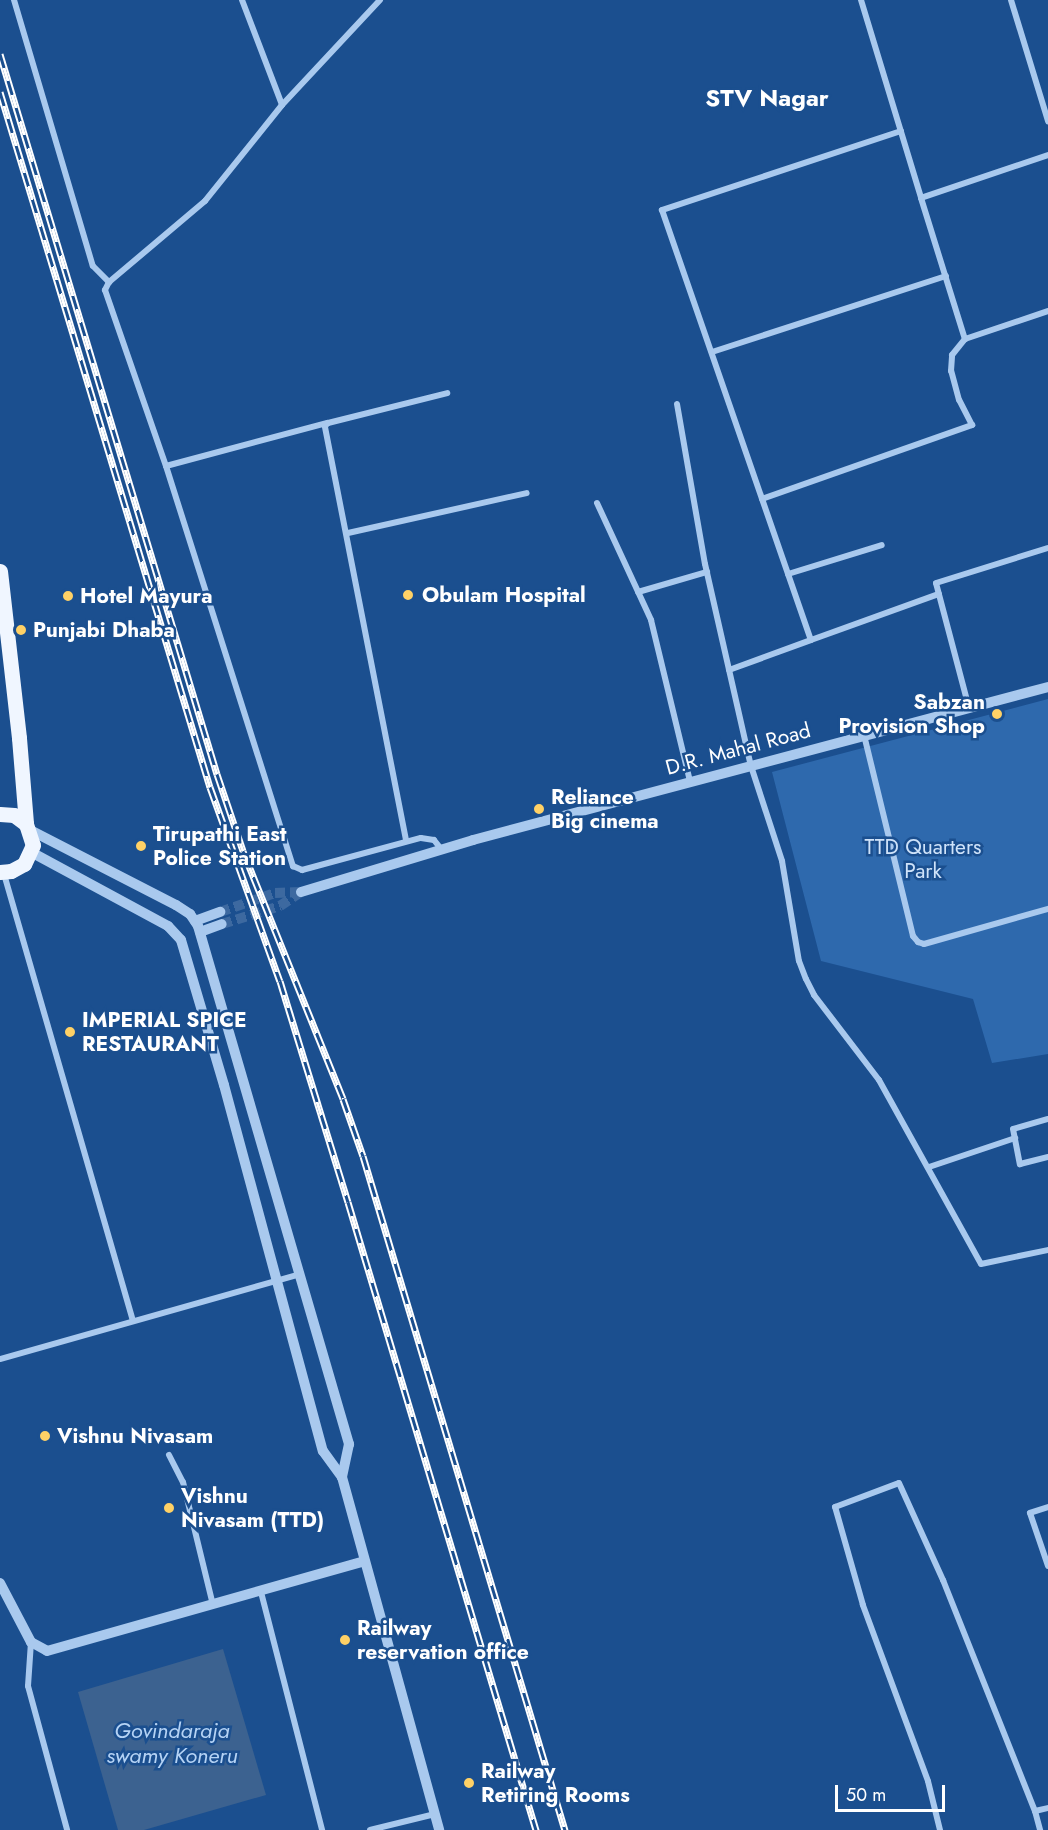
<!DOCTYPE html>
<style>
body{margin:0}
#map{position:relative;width:1048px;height:1830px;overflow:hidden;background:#1b4f8f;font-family:Jost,sans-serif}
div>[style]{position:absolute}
.green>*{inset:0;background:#2e69ad}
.water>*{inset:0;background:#3c6290}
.tertiary-tunnel>*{height:10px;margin-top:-5px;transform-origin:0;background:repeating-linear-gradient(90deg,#3d69a0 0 10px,transparent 0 15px)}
.minor>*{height:6px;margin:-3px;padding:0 3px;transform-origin:3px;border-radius:3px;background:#a9c9ee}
.tertiary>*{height:10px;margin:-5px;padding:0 5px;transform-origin:5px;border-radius:5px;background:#a9c9ee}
.primary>*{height:15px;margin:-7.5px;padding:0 7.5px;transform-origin:7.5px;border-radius:7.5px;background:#f0f6ff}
.rail>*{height:7px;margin-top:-3.5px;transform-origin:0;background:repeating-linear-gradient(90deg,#1b4f8f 0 14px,#fff 0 28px);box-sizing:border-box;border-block:2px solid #fff}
.dots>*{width:16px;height:16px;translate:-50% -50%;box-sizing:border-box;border:3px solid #1b4f8f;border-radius:50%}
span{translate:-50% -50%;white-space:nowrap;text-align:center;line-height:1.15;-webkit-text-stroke:5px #1b4f8f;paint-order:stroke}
.poi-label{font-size:21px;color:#fff;font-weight:700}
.left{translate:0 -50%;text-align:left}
.right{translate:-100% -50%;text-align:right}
.street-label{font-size:21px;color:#fff}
.park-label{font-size:21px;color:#cfe3fa}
.water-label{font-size:22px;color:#b5d3f5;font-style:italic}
.quarter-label{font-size:24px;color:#fff;font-weight:700}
.scale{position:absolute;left:835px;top:1785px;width:110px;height:27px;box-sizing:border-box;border:3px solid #fff;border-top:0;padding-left:8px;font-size:18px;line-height:21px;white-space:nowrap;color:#fff;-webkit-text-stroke:4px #1b4f8f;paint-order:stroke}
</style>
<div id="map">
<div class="green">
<div style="clip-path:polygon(1048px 699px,1048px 1054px,992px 1063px,973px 999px,821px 961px,772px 772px)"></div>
</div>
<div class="water">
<div style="clip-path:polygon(223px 1649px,266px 1795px,144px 1830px,118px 1830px,78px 1692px)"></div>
</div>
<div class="tertiary-tunnel">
<div style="left:220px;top:912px;width:58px;rotate:-19.1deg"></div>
<div style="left:275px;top:893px;width:26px;rotate:-2deg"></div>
<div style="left:222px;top:924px;width:61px;rotate:-17.2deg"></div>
<div style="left:280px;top:906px;width:25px;rotate:-34deg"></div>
</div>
<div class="minor">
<div style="left:14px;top:0;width:277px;rotate:73.5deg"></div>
<div style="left:93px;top:266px;width:23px;rotate:45deg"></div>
<div style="left:242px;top:0;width:112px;rotate:69.1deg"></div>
<div style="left:380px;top:0;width:144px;rotate:133deg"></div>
<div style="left:282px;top:105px;width:123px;rotate:128.7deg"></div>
<div style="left:205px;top:201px;width:126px;rotate:139.8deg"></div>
<div style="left:109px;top:282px;width:9px;rotate:117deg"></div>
<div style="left:105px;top:290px;width:186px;rotate:70.9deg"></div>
<div style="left:166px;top:466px;width:420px;rotate:72.4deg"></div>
<div style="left:293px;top:866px;width:10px;rotate:24deg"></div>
<div style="left:302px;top:870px;width:123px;rotate:-15.1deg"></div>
<div style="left:421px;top:838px;width:13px;rotate:9deg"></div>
<div style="left:434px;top:840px;width:11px;rotate:52deg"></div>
<div style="left:861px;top:0;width:207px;rotate:73.1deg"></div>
<div style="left:1011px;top:0;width:127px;rotate:73deg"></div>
<div style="left:901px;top:131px;width:252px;rotate:161.7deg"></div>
<div style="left:662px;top:210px;width:455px;rotate:70.9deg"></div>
<div style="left:811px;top:640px;width:136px;rotate:-19.8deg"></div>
<div style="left:1048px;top:155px;width:134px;rotate:161.3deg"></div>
<div style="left:921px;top:198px;width:148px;rotate:72.7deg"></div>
<div style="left:965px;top:339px;width:88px;rotate:-18.6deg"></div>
<div style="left:712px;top:352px;width:246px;rotate:-18deg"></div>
<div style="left:677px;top:404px;width:162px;rotate:80.1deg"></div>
<div style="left:705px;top:564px;width:207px;rotate:77.2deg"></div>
<div style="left:751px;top:766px;width:100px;rotate:71.9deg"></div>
<div style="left:782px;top:861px;width:101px;rotate:80.4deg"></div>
<div style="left:799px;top:961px;width:19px;rotate:69deg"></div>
<div style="left:806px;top:979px;width:18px;rotate:63deg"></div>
<div style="left:814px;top:995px;width:107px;rotate:52.6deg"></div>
<div style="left:879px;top:1080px;width:210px;rotate:61deg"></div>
<div style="left:981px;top:1264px;width:68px;rotate:-11.8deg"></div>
<div style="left:166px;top:466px;width:167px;rotate:-15deg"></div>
<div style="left:762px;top:499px;width:223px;rotate:-19.4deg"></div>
<div style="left:972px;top:425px;width:28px;rotate:-117deg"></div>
<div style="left:959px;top:400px;width:30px;rotate:-105deg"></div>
<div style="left:951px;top:371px;width:16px;rotate:-86deg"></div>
<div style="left:952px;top:355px;width:21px;rotate:-51deg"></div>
<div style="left:597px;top:503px;width:129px;rotate:65.2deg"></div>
<div style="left:651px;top:620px;width:166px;rotate:76.4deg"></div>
<div style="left:348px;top:533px;width:183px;rotate:-12.6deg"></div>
<div style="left:788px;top:574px;width:98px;rotate:-17.1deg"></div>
<div style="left:638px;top:592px;width:72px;rotate:-16.2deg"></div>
<div style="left:729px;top:670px;width:87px;rotate:-20.1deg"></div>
<div style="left:969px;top:708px;width:129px;rotate:-104.8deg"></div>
<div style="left:936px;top:583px;width:117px;rotate:-17.4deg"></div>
<div style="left:864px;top:735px;width:207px;rotate:76.3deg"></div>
<div style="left:913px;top:936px;width:8px;rotate:50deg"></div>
<div style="left:918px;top:942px;width:6px;rotate:18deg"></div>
<div style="left:924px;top:944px;width:129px;rotate:-15.8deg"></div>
<div style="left:406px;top:840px;width:422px;rotate:-101.1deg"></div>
<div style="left:325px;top:426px;width:4px;rotate:-45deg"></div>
<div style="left:328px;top:423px;width:123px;rotate:-14.1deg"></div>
<div style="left:4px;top:874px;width:464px;rotate:73.9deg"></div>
<div style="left:1048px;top:1119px;width:36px;rotate:164deg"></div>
<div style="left:1013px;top:1129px;width:36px;rotate:79deg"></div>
<div style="left:1020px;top:1164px;width:29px;rotate:-14deg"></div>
<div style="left:929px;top:1167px;width:91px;rotate:-18.6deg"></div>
<div style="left:0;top:1359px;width:312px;rotate:-15.8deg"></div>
<div style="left:169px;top:1455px;width:30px;rotate:63deg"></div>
<div style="left:183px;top:1482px;width:127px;rotate:76.3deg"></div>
<div style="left:1048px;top:1507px;width:19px;rotate:162deg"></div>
<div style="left:1030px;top:1513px;width:56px;rotate:71.2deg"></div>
<div style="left:261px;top:1592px;width:246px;rotate:75.6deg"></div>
<div style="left:31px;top:1642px;width:44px;rotate:93.9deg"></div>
<div style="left:28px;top:1686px;width:149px;rotate:74.8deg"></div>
<div style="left:1035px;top:1811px;width:13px;rotate:-13deg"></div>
<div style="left:370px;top:1830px;width:67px;rotate:-13.8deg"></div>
<div style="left:940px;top:1830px;width:50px;rotate:-103.8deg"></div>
<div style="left:928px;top:1781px;width:188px;rotate:-110.3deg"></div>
<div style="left:863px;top:1605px;width:102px;rotate:-105.9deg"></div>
<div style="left:835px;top:1507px;width:68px;rotate:-20.6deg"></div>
<div style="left:899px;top:1483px;width:107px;rotate:65.6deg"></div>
<div style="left:943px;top:1580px;width:249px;rotate:68.3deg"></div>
<div style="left:1035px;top:1811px;width:20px;rotate:75deg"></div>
</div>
<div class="tertiary">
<div style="left:30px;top:830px;width:164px;rotate:27.2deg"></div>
<div style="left:176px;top:905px;width:17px;rotate:33deg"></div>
<div style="left:190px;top:914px;width:14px;rotate:56deg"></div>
<div style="left:198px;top:926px;width:540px;rotate:73.75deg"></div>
<div style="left:349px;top:1444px;width:34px;rotate:102deg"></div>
<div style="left:31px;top:852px;width:156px;rotate:28.4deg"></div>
<div style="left:168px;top:926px;width:19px;rotate:47deg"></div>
<div style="left:181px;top:940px;width:151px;rotate:73.5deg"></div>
<div style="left:224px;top:1085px;width:379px;rotate:74.9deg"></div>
<div style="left:323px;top:1451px;width:32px;rotate:54deg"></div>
<div style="left:342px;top:1477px;width:366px;rotate:74.6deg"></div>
<div style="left:301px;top:892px;width:180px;rotate:-16.8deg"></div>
<div style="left:473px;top:840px;width:595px;rotate:-14.9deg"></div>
<div style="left:195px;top:921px;width:27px;rotate:-20deg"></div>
<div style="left:200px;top:932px;width:23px;rotate:-20deg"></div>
<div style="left:0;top:1583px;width:67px;rotate:62.3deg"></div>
<div style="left:31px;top:1642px;width:18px;rotate:29deg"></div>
<div style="left:47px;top:1651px;width:330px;rotate:-15.8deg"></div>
</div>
<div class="primary">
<div style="left:0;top:571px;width:168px;rotate:83.5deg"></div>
<div style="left:19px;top:738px;width:86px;rotate:85.3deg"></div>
<div style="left:0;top:814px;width:14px;rotate:4deg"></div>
<div style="left:14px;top:815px;width:15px;rotate:37deg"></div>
<div style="left:26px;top:824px;width:22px;rotate:72deg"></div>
<div style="left:33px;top:845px;width:21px;rotate:115deg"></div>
<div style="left:24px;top:864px;width:15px;rotate:152deg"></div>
<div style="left:11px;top:871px;width:11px;rotate:175deg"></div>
</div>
<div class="rail">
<div style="left:0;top:54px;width:752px;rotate:73.23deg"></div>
<div style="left:217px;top:774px;width:81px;rotate:71.3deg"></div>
<div style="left:243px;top:851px;width:267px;rotate:68deg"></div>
<div style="left:343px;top:1099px;width:60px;rotate:70.7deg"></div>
<div style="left:363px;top:1156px;width:704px;rotate:73.32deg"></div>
<div style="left:0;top:92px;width:726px;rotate:73.19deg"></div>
<div style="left:210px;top:787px;width:206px;rotate:70.2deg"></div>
<div style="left:280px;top:981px;width:231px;rotate:72.9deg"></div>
<div style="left:348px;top:1202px;width:656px;rotate:73.33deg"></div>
</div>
<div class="dots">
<div style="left:408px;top:595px;background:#ffd166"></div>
<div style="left:68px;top:596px;background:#ffd166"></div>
<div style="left:21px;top:630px;background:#ffd166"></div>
<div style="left:997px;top:714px;background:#ffd166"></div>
<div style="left:539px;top:809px;background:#ffd166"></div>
<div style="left:141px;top:846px;background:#ffd166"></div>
<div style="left:70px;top:1032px;background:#ffd166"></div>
<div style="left:45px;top:1436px;background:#ffd166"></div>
<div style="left:169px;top:1508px;background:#ffd166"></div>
<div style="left:345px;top:1640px;background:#ffd166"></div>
<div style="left:469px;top:1783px;background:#ffd166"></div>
</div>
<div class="poi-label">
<span class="left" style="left:422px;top:595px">Obulam Hospital</span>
<span class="left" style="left:80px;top:596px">Hotel Mayura</span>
<span class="left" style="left:33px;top:630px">Punjabi Dhaba</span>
<span class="right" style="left:985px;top:714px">Sabzan<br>Provision Shop</span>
<span class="left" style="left:551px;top:809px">Reliance<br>Big cinema</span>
<span class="left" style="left:153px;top:846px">Tirupathi East<br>Police Station</span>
<span class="left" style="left:82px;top:1032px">IMPERIAL SPICE<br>RESTAURANT</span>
<span class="left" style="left:57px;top:1436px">Vishnu Nivasam</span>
<span class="left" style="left:181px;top:1508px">Vishnu<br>Nivasam (TTD)</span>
<span class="left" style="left:357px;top:1640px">Railway<br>reservation office</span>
<span class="left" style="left:481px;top:1783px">Railway<br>Retiring Rooms</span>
</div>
<div class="street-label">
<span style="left:738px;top:749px;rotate:-15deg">D.R. Mahal Road</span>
</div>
<div class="park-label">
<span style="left:923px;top:859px">TTD Quarters<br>Park</span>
</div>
<div class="water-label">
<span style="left:172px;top:1743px">Govindaraja<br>swamy Koneru</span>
</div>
<div class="quarter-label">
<span style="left:767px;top:98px">STV Nagar</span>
</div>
<div class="scale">50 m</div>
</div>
